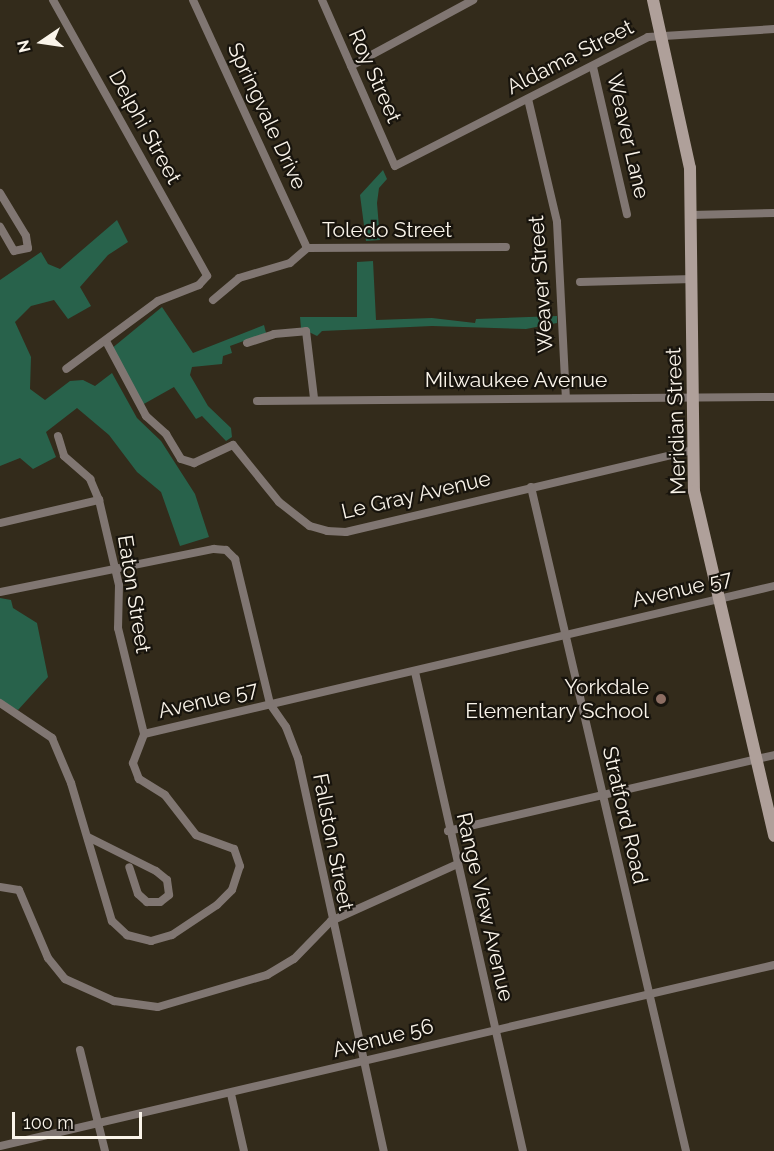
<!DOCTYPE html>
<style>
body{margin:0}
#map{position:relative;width:774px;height:1151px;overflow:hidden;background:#332b1b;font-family:Raleway,sans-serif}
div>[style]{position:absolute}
.green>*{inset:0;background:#28624b}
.street>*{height:8px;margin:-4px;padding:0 4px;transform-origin:4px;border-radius:4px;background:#807672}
.secondary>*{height:12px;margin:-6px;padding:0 6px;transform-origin:6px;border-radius:6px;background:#afa09a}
.dots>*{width:16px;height:16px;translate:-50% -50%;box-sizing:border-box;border:3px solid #18140d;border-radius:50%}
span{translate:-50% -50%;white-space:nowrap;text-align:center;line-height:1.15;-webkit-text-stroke:4.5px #18140d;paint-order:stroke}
.street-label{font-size:21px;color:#faf4ea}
.poi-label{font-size:21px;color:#faf4ea}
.right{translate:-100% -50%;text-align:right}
.north{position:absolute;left:12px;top:12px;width:60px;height:60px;-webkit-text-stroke:4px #18140d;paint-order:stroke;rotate:257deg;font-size:16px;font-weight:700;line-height:24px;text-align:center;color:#faf4ea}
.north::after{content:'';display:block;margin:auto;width:21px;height:27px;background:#faf4ea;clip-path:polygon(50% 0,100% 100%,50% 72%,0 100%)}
.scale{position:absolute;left:12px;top:1112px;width:130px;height:27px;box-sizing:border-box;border:3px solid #faf4ea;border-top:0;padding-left:8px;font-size:18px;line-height:21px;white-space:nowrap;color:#faf4ea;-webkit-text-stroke:4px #18140d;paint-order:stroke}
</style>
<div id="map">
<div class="green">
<div style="clip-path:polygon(383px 170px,387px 179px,379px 188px,377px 203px,380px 240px,366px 241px,360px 195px)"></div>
<div style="clip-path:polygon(117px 220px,128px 242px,108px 255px,80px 287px,91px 306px,68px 319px,54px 300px,31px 306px,15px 322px,31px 357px,30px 389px,45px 400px,70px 381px,83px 380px,95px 386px,112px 373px,137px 418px,161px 441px,195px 494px,209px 537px,180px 546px,161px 492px,137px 472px,109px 435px,77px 408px,46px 432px,56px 457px,33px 469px,20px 458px,0 466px,0 280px,41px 252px,48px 264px,60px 269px)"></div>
<div style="clip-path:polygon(373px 261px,376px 320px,432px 318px,475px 323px,476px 319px,557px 316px,557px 323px,526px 329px,432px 326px,322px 331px,317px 336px,301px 328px,300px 317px,357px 317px,357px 262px)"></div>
<div style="clip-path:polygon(162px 307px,193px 353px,264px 325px,266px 333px,230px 346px,232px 353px,223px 356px,222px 364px,192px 367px,190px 375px,208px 406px,231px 428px,232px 437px,226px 441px,202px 416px,196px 419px,174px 387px,142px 405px,111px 349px)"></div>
<div style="clip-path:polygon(0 598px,11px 600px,13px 608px,37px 623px,48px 677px,18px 710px,0 701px)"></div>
</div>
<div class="street">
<div style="left:53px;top:0;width:316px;rotate:60.8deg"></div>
<div style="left:207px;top:276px;width:12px;rotate:132deg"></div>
<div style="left:199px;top:285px;width:44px;rotate:158.7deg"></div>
<div style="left:158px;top:301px;width:114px;rotate:143.5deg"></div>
<div style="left:193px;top:0;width:273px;rotate:65.3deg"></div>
<div style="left:322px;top:0;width:181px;rotate:66.3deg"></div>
<div style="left:395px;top:166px;width:284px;rotate:-27deg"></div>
<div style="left:648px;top:37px;width:126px;rotate:-3.6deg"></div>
<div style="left:351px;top:66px;width:139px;rotate:-28.4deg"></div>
<div style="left:593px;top:67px;width:151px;rotate:77deg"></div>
<div style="left:528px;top:99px;width:126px;rotate:76.7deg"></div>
<div style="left:557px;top:222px;width:176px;rotate:87.1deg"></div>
<div style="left:0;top:193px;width:50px;rotate:58.8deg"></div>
<div style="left:26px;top:236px;width:12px;rotate:81deg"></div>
<div style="left:28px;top:248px;width:14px;rotate:168deg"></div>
<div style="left:14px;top:251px;width:28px;rotate:-120deg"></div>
<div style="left:691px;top:215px;width:83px;rotate:-1.4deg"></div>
<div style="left:580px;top:282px;width:113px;rotate:-1.5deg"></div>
<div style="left:213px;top:300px;width:34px;rotate:-40deg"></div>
<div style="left:239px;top:278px;width:53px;rotate:-16.4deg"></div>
<div style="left:290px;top:263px;width:23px;rotate:-41deg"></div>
<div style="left:307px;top:248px;width:199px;rotate:-0.3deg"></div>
<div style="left:107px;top:343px;width:83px;rotate:61.9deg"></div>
<div style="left:146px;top:416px;width:27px;rotate:42deg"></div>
<div style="left:166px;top:434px;width:29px;rotate:59deg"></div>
<div style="left:181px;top:459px;width:14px;rotate:17deg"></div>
<div style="left:194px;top:463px;width:43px;rotate:-24.8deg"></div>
<div style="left:233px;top:445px;width:73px;rotate:51.1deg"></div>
<div style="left:279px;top:502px;width:39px;rotate:38deg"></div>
<div style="left:310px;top:526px;width:18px;rotate:16deg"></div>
<div style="left:327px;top:531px;width:19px;rotate:3deg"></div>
<div style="left:346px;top:532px;width:357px;rotate:-13.3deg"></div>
<div style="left:247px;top:343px;width:28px;rotate:-18deg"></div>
<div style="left:274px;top:334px;width:32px;rotate:-5deg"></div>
<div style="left:306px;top:331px;width:67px;rotate:83.2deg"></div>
<div style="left:257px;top:401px;width:517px;rotate:-0.44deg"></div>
<div style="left:58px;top:436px;width:21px;rotate:73deg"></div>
<div style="left:64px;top:456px;width:35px;rotate:41deg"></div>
<div style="left:90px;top:479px;width:23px;rotate:67deg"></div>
<div style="left:99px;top:500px;width:87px;rotate:76.8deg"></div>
<div style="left:119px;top:585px;width:43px;rotate:91.3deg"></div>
<div style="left:118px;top:628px;width:109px;rotate:76.2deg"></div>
<div style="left:531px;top:487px;width:682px;rotate:76.86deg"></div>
<div style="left:0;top:523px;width:102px;rotate:-13.1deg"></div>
<div style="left:0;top:592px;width:218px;rotate:-11.4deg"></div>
<div style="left:214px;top:549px;width:12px;rotate:5deg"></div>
<div style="left:226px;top:550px;width:13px;rotate:45deg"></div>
<div style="left:235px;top:559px;width:149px;rotate:76.4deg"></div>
<div style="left:270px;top:704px;width:28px;rotate:55deg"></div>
<div style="left:286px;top:727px;width:33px;rotate:69deg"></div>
<div style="left:298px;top:758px;width:402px;rotate:77.7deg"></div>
<div style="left:415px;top:672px;width:491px;rotate:77.3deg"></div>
<div style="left:0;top:703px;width:63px;rotate:33.9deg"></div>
<div style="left:52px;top:738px;width:49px;rotate:67.1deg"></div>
<div style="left:71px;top:783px;width:144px;rotate:73.5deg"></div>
<div style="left:112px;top:921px;width:21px;rotate:43deg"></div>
<div style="left:127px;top:935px;width:25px;rotate:14deg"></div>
<div style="left:151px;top:941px;width:22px;rotate:-16deg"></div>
<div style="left:172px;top:935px;width:54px;rotate:-33.7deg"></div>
<div style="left:217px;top:905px;width:21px;rotate:-45deg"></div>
<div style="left:232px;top:890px;width:25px;rotate:-72deg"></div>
<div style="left:240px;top:866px;width:18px;rotate:-109deg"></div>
<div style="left:234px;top:849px;width:40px;rotate:-159.8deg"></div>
<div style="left:196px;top:835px;width:51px;rotate:-127.8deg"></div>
<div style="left:165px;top:795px;width:31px;rotate:-148deg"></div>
<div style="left:139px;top:779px;width:17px;rotate:-111deg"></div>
<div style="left:133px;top:763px;width:31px;rotate:-69deg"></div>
<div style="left:144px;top:734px;width:647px;rotate:-13.22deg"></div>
<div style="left:448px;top:831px;width:335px;rotate:-13.1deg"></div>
<div style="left:88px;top:837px;width:76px;rotate:26.6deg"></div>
<div style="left:156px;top:871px;width:14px;rotate:39deg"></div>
<div style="left:167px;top:880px;width:15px;rotate:82deg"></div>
<div style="left:169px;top:895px;width:11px;rotate:142deg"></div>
<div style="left:160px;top:902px;width:13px;rotate:180deg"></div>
<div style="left:147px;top:902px;width:12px;rotate:-138deg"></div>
<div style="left:138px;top:894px;width:28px;rotate:-108deg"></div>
<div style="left:0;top:887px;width:19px;rotate:9deg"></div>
<div style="left:19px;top:890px;width:74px;rotate:66.9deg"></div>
<div style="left:48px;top:958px;width:27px;rotate:51deg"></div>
<div style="left:65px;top:979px;width:54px;rotate:24.2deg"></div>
<div style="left:114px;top:1001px;width:44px;rotate:7.8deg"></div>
<div style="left:158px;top:1007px;width:114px;rotate:-16.4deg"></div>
<div style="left:267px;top:975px;width:31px;rotate:-31deg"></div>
<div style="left:294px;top:959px;width:53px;rotate:-45.8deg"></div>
<div style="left:331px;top:921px;width:136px;rotate:-24.3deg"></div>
<div style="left:80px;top:1050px;width:104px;rotate:76.1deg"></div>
<div style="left:231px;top:1094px;width:58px;rotate:77.2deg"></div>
<div style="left:0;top:1146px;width:795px;rotate:-13.16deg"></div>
</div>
<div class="secondary">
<div style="left:653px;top:0;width:172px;rotate:77.6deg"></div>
<div style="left:690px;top:168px;width:323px;rotate:89.3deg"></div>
<div style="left:694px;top:491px;width:354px;rotate:76.9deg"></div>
</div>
<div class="dots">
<div style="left:661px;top:699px;background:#8d6e63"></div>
</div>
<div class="street-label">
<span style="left:570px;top:57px;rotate:-27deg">Aldama Street</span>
<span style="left:375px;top:76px;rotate:66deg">Roy Street</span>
<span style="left:267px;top:116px;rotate:65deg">Springvale Drive</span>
<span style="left:145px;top:127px;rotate:61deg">Delphi Street</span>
<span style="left:628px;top:136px;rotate:77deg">Weaver Lane</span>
<span style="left:387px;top:230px">Toledo Street</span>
<span style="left:541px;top:284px;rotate:-94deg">Weaver Street</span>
<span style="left:516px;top:380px">Milwaukee Avenue</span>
<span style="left:676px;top:421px;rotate:-92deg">Meridian Street</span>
<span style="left:416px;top:495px;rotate:-13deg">Le Gray Avenue</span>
<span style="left:682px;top:589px;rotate:-13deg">Avenue 57</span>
<span style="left:134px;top:594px;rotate:81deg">Eaton Street</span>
<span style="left:208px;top:700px;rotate:-13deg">Avenue 57</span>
<span style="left:625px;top:815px;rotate:77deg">Stratford Road</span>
<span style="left:333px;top:842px;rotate:79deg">Fallston Street</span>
<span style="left:485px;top:907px;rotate:77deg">Range View Avenue</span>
<span style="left:383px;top:1038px;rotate:-14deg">Avenue 56</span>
</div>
<div class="poi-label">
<span class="right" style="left:649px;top:699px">Yorkdale<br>Elementary School</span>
</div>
<div class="north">N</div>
<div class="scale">100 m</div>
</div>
